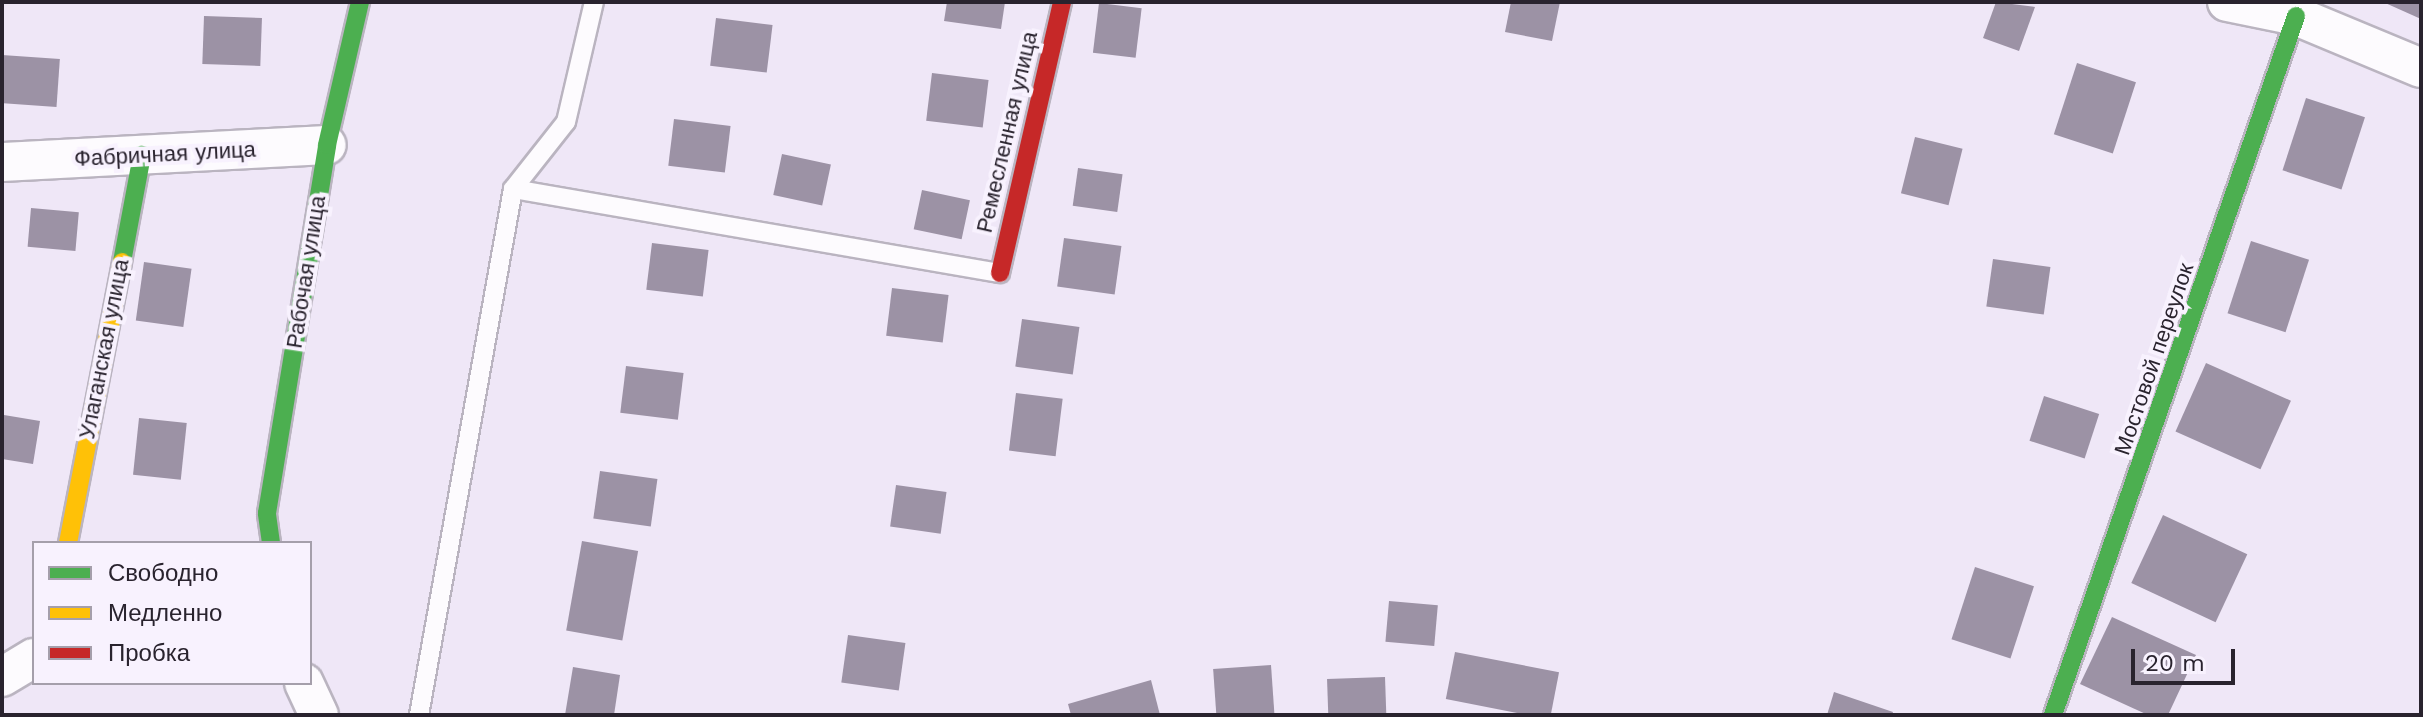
<!DOCTYPE html>
<meta charset="utf-8">
<style>
body{margin:0}
#map{position:relative;width:2423px;height:717px;overflow:hidden;background:#efe7f7;font-family:"Work Sans",sans-serif}
div>[style]{position:absolute}
.building>*{inset:0;background:#9c92a5;transform-origin:0 0}
.roads{filter:drop-shadow(2px 0 #bab4c0) drop-shadow(-2px 0 #bab4c0) drop-shadow(0 2px #bab4c0) drop-shadow(0 -2px #bab4c0)}
.lane>*{height:18px;margin:-9px;padding:0 9px;transform-origin:9px;border-radius:9px;background:#fdfbfe}
.street>*{height:38px;margin:-19px;padding:0 19px;transform-origin:19px;border-radius:19px;background:#fdfbfe}
.fast>*{height:18px;margin:-9px;padding:0 9px;transform-origin:9px;border-radius:9px;background:#4caf50}
.slow>*{height:18px;margin:-9px;padding:0 9px;transform-origin:9px;border-radius:9px;background:#ffc107}
.jam>*{height:18px;margin:-9px;padding:0 9px;transform-origin:9px;border-radius:9px;background:#c62828}
span{translate:-50% -50%;white-space:nowrap;text-align:center;line-height:1.15;-webkit-text-stroke:8px #f8f2fe;paint-order:stroke}
.street-label{font-size:22px;color:#29232e}
.frame{position:absolute;inset:0;border:4px solid #29232e;pointer-events:none}
.legend{position:absolute;left:32px;top:541px;width:280px;height:144px;box-sizing:border-box;background:#f8f2fe;border:2px solid #a59fab;margin:0;padding:10px 14px;list-style:none;font-size:24px;color:#29232e}
.legend li{display:flex;align-items:center;gap:16px;height:40px}
.legend b{width:40px;border:2px solid #a59fab}
.scale{position:absolute;left:2131px;top:649px;width:104px;height:36px;box-sizing:border-box;border:4px solid #29232e;border-top:0;padding-left:10px;font-size:24px;line-height:28px;white-space:nowrap;color:#29232e;-webkit-text-stroke:6px #f8f2fe;paint-order:stroke}
</style>
<div id="map">
<div class="building">
<div style="clip-path:polygon(947px 2px,1005px 2px,1001px 29px,944px 21px)"></div>
<div style="clip-path:polygon(1511px 2px,1560px 2px,1552px 41px,1505px 32px)"></div>
<div style="clip-path:polygon(1996px 2px,2035px 7px,2019px 51px,1983px 38px)"></div>
<div style="clip-path:polygon(2383px 2px,2421px 2px,2421px 19px)"></div>
<div style="left:1099px;top:3px;width:43px;height:50px;rotate:7deg"></div>
<div style="left:204px;top:16px;width:58px;height:48px;rotate:2deg"></div>
<div style="left:716px;top:18px;width:57px;height:48px;rotate:7deg"></div>
<div style="left:2px;top:55px;width:58px;height:48px;rotate:4deg"></div>
<div style="left:2077px;top:63px;width:62px;height:75px;rotate:18deg"></div>
<div style="left:932px;top:73px;width:57px;height:48px;rotate:7deg"></div>
<div style="left:2306px;top:98px;width:62px;height:76px;rotate:18deg"></div>
<div style="left:674px;top:119px;width:57px;height:47px;rotate:7deg"></div>
<div style="left:1915px;top:137px;width:49px;height:58px;rotate:14deg"></div>
<div style="left:782px;top:154px;width:50px;height:42px;rotate:12deg"></div>
<div style="left:1078px;top:168px;width:45px;height:38px;rotate:8deg"></div>
<div style="left:922px;top:190px;width:49px;height:40px;rotate:12deg"></div>
<div style="left:31px;top:208px;width:48px;height:39px;rotate:5deg"></div>
<div style="left:1064px;top:238px;width:58px;height:49px;rotate:8deg"></div>
<div style="left:2251px;top:241px;width:61px;height:76px;rotate:18deg"></div>
<div style="left:652px;top:243px;width:57px;height:47px;rotate:7deg"></div>
<div style="left:1993px;top:259px;width:58px;height:48px;rotate:8deg"></div>
<div style="left:144px;top:262px;width:48px;height:59px;rotate:8deg"></div>
<div style="left:892px;top:288px;width:57px;height:48px;rotate:7deg"></div>
<div style="left:1022px;top:319px;width:58px;height:48px;rotate:8deg"></div>
<div style="left:2206px;top:363px;width:93px;height:75px;rotate:24deg"></div>
<div style="left:626px;top:366px;width:58px;height:47px;rotate:7deg"></div>
<div style="left:1016px;top:393px;width:47px;height:58px;rotate:7deg"></div>
<div style="left:2044px;top:396px;width:58px;height:47px;rotate:18deg"></div>
<div style="clip-path:polygon(4px 415px,40px 421px,33px 464px,2px 459px)"></div>
<div style="left:139px;top:418px;width:48px;height:57px;rotate:6deg"></div>
<div style="left:600px;top:471px;width:58px;height:48px;rotate:8deg"></div>
<div style="left:896px;top:485px;width:51px;height:42px;rotate:8deg"></div>
<div style="left:2163px;top:515px;width:93px;height:75px;rotate:25deg"></div>
<div style="left:582px;top:541px;width:57px;height:91px;rotate:10deg"></div>
<div style="left:1975px;top:567px;width:62px;height:76px;rotate:18deg"></div>
<div style="left:1389px;top:601px;width:49px;height:41px;rotate:5deg"></div>
<div style="clip-path:polygon(2112px 617px,2196px 655px,2168px 715px,2148px 715px,2080px 684px)"></div>
<div style="left:848px;top:635px;width:58px;height:48px;rotate:8deg"></div>
<div style="left:1455px;top:652px;width:106px;height:48px;rotate:11deg"></div>
<div style="left:1271px;top:665px;width:48px;height:58px;rotate:86deg"></div>
<div style="clip-path:polygon(573px 667px,620px 675px,614px 715px,565px 715px)"></div>
<div style="left:1385px;top:677px;width:38px;height:58px;rotate:88deg"></div>
<div style="clip-path:polygon(1151px 680px,1160px 715px,1071px 715px,1068px 704px)"></div>
<div style="clip-path:polygon(1834px 692px,1893px 712px,1892px 715px,1827px 715px)"></div>
</div>
<div class="roads">
<div class="lane">
<div style="left:513px;top:189px;width:494px;rotate:9.8deg"></div>
<div style="left:419px;top:715px;width:534px;rotate:-79.87deg"></div>
<div style="left:513px;top:189px;width:85px;rotate:-51.7deg"></div>
<div style="left:566px;top:122px;width:123px;rotate:-76.9deg"></div>
</div>
<div class="street">
<div style="left:2227px;top:2px;width:70px;rotate:11.5deg"></div>
<div style="left:2296px;top:16px;width:135px;rotate:22.6deg"></div>
<div style="left:2px;top:162px;width:325px;rotate:-3deg"></div>
<div style="left:2px;top:677px;width:37px;rotate:-31deg"></div>
<div style="left:304px;top:683px;width:35px;rotate:65deg"></div>
</div>
<div class="fast">
<div style="left:122px;top:262px;width:109px;rotate:-79.4deg"></div>
<div style="left:271px;top:543px;width:30px;rotate:-98deg"></div>
<div style="left:267px;top:513px;width:373px;rotate:-80.7deg"></div>
<div style="left:327px;top:145px;width:147px;rotate:-77deg"></div>
<div style="left:2053px;top:715px;width:740px;rotate:-70.83deg"></div>
</div>
<div class="slow">
<div style="left:68px;top:543px;width:286px;rotate:-79.1deg"></div>
</div>
<div class="jam">
<div style="left:1000px;top:273px;width:278px;rotate:-77.1deg"></div>
</div>
</div>
<div class="street-label">
<span style="left:1007px;top:132px;rotate:-77deg">Ремесленная улица</span>
<span style="left:165px;top:154px;rotate:-3deg">Фабричная улица</span>
<span style="left:306px;top:272px;rotate:-81deg">Рабочая улица</span>
<span style="left:104px;top:349px;rotate:-79deg">Улаганская улица</span>
<span style="left:2154px;top:359px;rotate:-71deg">Мостовой переулок</span>
</div>
<div class="frame"></div>
<ul class="legend">
<li><b style="height:10px;background:#4caf50"></b>Свободно</li>
<li><b style="height:10px;background:#ffc107"></b>Медленно</li>
<li><b style="height:10px;background:#c62828"></b>Пробка</li>
</ul>
<div class="scale">20 m</div>
</div>
